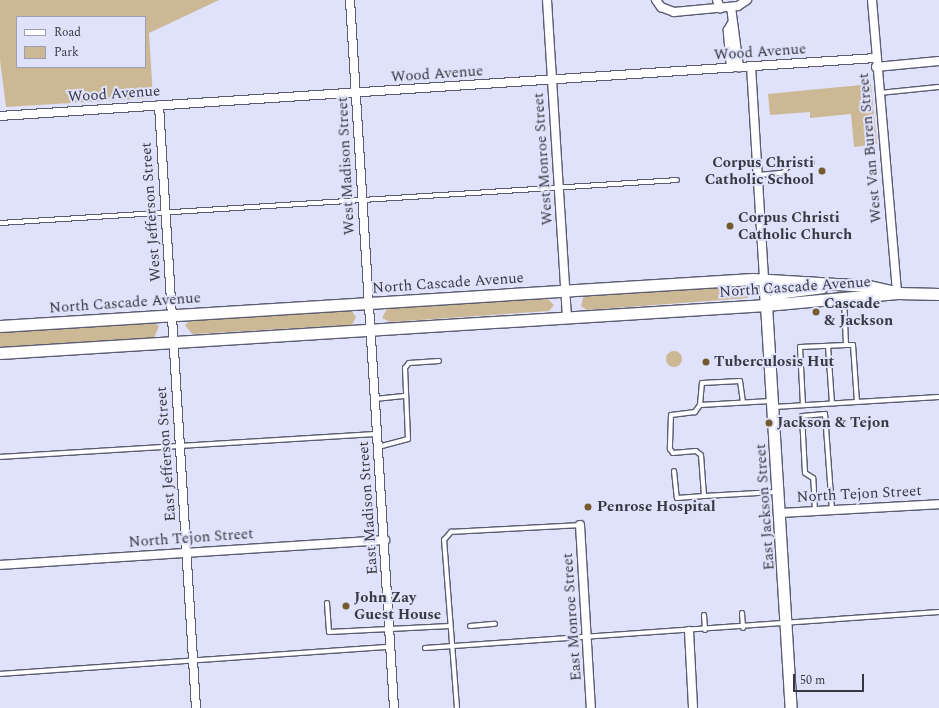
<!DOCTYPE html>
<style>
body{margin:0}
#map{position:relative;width:939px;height:708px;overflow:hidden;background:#e0e2fb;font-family:Spectral,serif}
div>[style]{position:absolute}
.green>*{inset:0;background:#ccb895}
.round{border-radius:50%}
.roads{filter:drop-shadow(1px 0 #5a5c71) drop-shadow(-1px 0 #5a5c71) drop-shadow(0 1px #5a5c71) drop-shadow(0 -1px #5a5c71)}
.service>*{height:4px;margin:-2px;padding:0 2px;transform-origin:2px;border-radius:2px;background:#fff}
.minor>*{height:8px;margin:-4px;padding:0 4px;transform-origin:4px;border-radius:4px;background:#fff}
.tertiary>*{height:10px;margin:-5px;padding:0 5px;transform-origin:5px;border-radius:5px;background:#fff}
.secondary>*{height:11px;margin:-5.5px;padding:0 5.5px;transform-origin:5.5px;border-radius:5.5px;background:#fff}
.dots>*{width:11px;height:11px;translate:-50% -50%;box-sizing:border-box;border:2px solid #e0e2fb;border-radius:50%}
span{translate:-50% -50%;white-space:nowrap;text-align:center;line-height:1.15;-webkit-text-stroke:4px #e0e2fb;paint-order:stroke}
.street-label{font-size:15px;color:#373841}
.poi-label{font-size:15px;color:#373841;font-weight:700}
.right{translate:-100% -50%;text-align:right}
.left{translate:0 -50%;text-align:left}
.legend{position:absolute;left:16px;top:16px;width:130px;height:52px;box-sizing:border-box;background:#e0e2fb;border:1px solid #9c9eb1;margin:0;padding:5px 7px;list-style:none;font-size:12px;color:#373841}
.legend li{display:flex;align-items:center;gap:8px;height:20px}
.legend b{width:20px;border:1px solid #9c9eb1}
.scale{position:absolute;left:793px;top:674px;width:71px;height:18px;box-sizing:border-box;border:2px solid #373841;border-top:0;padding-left:5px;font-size:12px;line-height:14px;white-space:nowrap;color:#373841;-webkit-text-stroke:3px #e0e2fb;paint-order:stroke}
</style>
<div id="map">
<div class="green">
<div style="clip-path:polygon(evenodd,0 0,219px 0,149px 33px,153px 98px,6px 107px,0 60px,0 0,17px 17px,145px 17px,145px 67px,17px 67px,17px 17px)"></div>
<div style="clip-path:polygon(871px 84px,877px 144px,854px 147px,851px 114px,810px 118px,810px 112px,770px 115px,768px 94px)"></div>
<div style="clip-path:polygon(731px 285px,746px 287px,748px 298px,587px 310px,581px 306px,584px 294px)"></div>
<div style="clip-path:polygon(546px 297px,554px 305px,549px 311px,390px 322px,382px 318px,388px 307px)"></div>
<div style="clip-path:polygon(351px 310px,356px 317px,352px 325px,192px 334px,185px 325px,191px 320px)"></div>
<div style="clip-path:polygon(152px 322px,159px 326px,154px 338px,0 347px,0 332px)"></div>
<div class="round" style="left:666px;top:351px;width:16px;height:16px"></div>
</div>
<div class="roads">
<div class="service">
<div style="left:879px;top:93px;width:60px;rotate:-5.7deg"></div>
<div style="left:758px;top:175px;width:25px;rotate:-5deg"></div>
<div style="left:783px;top:173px;width:11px;rotate:-52deg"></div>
<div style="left:790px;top:164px;width:22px;rotate:-3deg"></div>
<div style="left:0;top:223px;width:678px;rotate:-3.63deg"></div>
<div style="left:844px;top:299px;width:46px;rotate:87.5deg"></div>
<div style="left:846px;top:345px;width:7px"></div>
<div style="left:853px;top:345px;width:57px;rotate:86deg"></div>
<div style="left:828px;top:346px;width:57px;rotate:86deg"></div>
<div style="left:375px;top:399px;width:31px;rotate:-6deg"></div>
<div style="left:771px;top:401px;width:71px;rotate:176.8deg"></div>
<div style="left:700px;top:405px;width:9px;rotate:126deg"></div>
<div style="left:695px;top:412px;width:24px;rotate:173deg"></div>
<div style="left:671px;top:415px;width:34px;rotate:92deg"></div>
<div style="left:670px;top:449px;width:5px;rotate:53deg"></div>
<div style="left:673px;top:453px;width:23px;rotate:-5deg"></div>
<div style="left:696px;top:451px;width:6px;rotate:39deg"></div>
<div style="left:701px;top:455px;width:41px;rotate:85.8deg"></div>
<div style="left:704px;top:496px;width:72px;rotate:-3.2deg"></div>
<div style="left:700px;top:405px;width:22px;rotate:-85deg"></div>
<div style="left:702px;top:383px;width:38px;rotate:-3deg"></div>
<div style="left:740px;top:381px;width:21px;rotate:82deg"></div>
<div style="left:803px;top:405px;width:58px;rotate:-93deg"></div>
<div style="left:800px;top:347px;width:46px;rotate:-2.5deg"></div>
<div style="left:774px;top:407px;width:165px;rotate:-3.5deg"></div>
<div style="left:378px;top:447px;width:31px;rotate:-15deg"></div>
<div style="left:408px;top:439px;width:71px;rotate:-92.4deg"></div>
<div style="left:405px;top:368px;width:6px;rotate:-51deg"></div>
<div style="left:409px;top:363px;width:30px;rotate:-4deg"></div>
<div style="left:0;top:457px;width:378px;rotate:-3.5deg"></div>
<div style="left:674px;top:471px;width:27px;rotate:84deg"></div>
<div style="left:677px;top:498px;width:27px;rotate:-4deg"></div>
<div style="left:815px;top:511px;width:33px;rotate:-93deg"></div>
<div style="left:813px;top:478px;width:9px;rotate:-148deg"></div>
<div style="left:805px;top:473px;width:57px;rotate:-93deg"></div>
<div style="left:802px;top:416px;width:23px;rotate:-5deg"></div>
<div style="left:825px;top:414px;width:96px;rotate:85.8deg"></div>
<div style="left:327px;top:603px;width:29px;rotate:86deg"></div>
<div style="left:329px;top:632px;width:121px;rotate:-2.8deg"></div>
<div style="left:742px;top:613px;width:15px;rotate:86deg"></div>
<div style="left:704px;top:615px;width:15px;rotate:86deg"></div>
<div style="left:470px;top:626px;width:25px;rotate:-5deg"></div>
<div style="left:425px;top:648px;width:515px;rotate:-4.01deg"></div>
<div style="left:0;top:674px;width:392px;rotate:-4deg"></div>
<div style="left:457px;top:708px;width:169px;rotate:-94.4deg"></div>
<div style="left:444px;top:540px;width:11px;rotate:-49deg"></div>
<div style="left:451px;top:532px;width:129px;rotate:-3.1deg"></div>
</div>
<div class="minor">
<div style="left:350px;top:0;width:709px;rotate:86.44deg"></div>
<div style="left:547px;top:0;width:317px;rotate:86.4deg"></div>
<div style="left:656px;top:0;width:9px;rotate:54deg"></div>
<div style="left:661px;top:7px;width:14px;rotate:21deg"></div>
<div style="left:674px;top:12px;width:64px;rotate:-5.4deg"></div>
<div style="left:738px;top:6px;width:11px;rotate:-34deg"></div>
<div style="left:717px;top:0;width:9px;rotate:69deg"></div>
<div style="left:872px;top:0;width:294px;rotate:85.1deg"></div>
<div style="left:731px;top:7px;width:61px;rotate:82.4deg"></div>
<div style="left:751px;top:66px;width:213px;rotate:86.5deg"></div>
<div style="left:876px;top:67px;width:63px;rotate:-5.4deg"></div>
<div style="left:731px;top:68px;width:38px;rotate:-95deg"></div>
<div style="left:728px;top:30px;width:8px;rotate:-60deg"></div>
<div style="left:159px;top:105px;width:604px;rotate:86.49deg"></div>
<div style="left:0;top:116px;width:877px;rotate:-3.79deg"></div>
<div style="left:780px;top:513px;width:159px;rotate:-3.2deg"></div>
<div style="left:580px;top:525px;width:183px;rotate:86.6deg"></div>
<div style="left:0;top:565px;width:386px;rotate:-3.7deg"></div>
<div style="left:689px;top:631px;width:77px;rotate:87deg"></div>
</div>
<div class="tertiary">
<div style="left:764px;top:279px;width:26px;rotate:86deg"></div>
</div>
<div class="secondary">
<div style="left:766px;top:305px;width:404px;rotate:86.5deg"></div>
<div style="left:766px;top:305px;width:22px;rotate:-36deg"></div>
<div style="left:784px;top:292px;width:38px;rotate:-7deg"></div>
<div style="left:0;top:326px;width:754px;rotate:-3.57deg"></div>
<div style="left:753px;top:279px;width:116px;rotate:3.5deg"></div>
<div style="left:869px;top:286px;width:23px;rotate:13deg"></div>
<div style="left:0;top:353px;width:768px;rotate:-3.59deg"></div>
<div style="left:766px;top:305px;width:132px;rotate:-5.2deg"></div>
<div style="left:897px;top:293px;width:42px;rotate:1.4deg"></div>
</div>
</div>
<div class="dots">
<div style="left:822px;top:171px;background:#755b2d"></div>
<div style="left:730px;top:226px;background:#755b2d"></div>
<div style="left:816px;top:312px;background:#755b2d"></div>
<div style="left:706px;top:362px;background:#755b2d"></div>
<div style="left:769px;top:423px;background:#755b2d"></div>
<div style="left:588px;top:507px;background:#755b2d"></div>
<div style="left:346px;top:606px;background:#755b2d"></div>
</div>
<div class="street-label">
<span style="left:760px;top:52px;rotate:-4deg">Wood Avenue</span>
<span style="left:437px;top:74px;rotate:-4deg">Wood Avenue</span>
<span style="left:114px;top:94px;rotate:-4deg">Wood Avenue</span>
<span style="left:870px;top:148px;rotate:-95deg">West Van Buren Street</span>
<span style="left:543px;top:159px;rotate:-94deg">West Monroe Street</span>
<span style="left:346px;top:166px;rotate:-93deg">West Madison Street</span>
<span style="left:151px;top:212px;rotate:-94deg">West Jefferson Street</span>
<span style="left:448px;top:283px;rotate:-4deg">North Cascade Avenue</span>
<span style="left:795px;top:287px;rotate:-4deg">North Cascade Avenue</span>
<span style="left:125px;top:303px;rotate:-4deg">North Cascade Avenue</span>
<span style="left:166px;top:454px;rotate:-94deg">East Jefferson Street</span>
<span style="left:859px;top:494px;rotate:-3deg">North Tejon Street</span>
<span style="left:765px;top:507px;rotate:-94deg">East Jackson Street</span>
<span style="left:368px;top:508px;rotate:-94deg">East Madison Street</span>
<span style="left:191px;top:538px;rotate:-4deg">North Tejon Street</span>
<span style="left:572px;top:617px;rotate:-94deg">East Monroe Street</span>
</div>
<div class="poi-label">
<span class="right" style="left:814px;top:171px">Corpus Christi<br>Catholic School</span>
<span class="left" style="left:738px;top:226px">Corpus Christi<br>Catholic Church</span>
<span class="left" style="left:824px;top:312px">Cascade<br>&amp; Jackson</span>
<span class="left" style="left:714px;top:362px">Tuberculosis Hut</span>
<span class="left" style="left:777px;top:423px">Jackson &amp; Tejon</span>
<span class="left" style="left:597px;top:507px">Penrose Hospital</span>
<span class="left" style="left:354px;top:606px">John Zay<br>Guest House</span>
</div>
<ul class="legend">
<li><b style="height:5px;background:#fff"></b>Road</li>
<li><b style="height:11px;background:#ccb895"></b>Park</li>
</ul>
<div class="scale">50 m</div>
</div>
